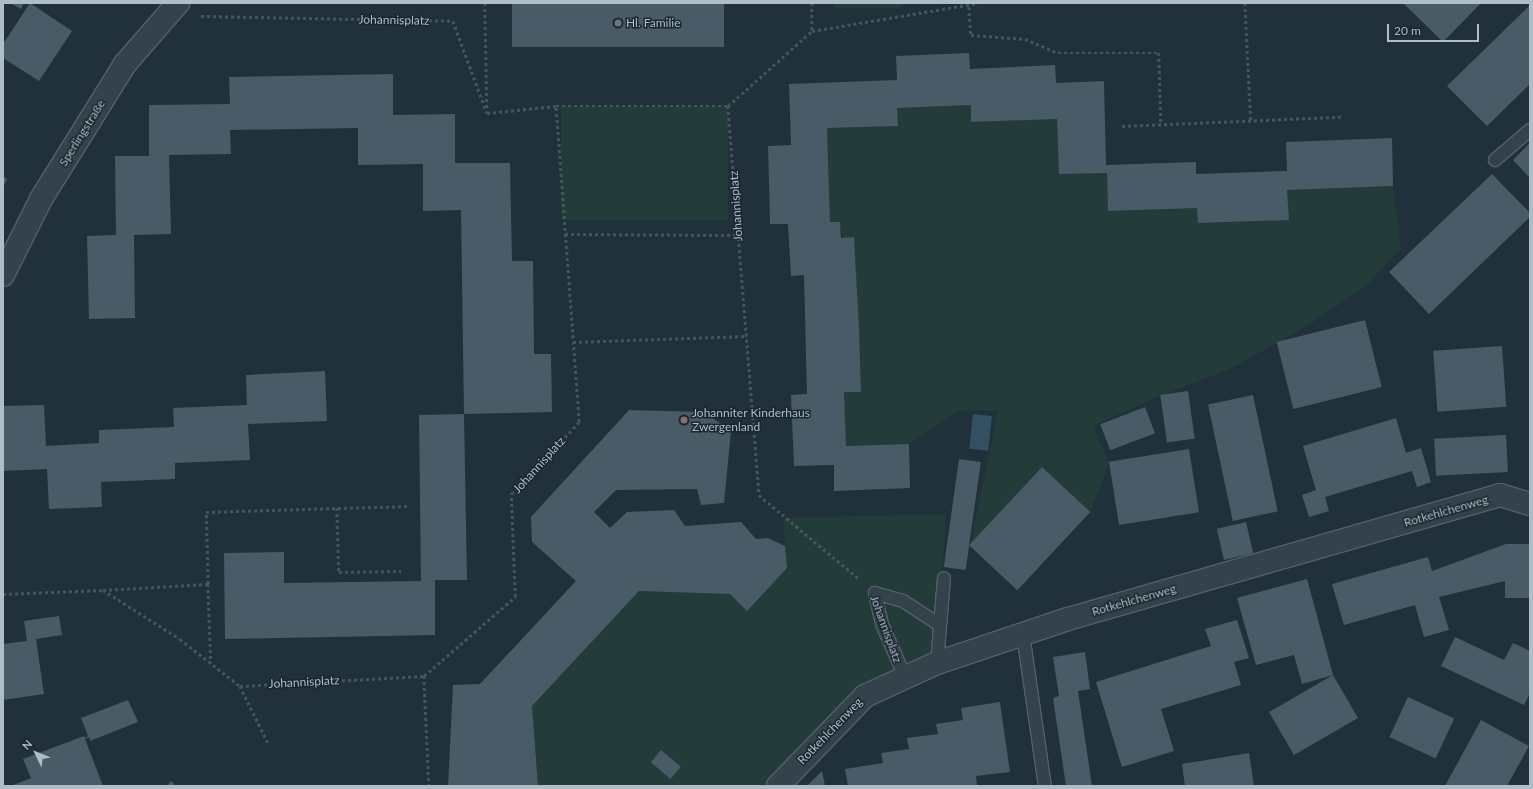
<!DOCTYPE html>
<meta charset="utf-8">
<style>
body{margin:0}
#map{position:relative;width:1533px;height:789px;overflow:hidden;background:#21313b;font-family:Lato,sans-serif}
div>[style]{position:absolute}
.green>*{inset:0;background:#233c3a;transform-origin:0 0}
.water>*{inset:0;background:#335063;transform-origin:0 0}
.building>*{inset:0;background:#485b67;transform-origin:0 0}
.path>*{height:2.5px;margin-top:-1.25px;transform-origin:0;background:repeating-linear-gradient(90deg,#405857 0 3px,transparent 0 6px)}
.roads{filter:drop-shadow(1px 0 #526069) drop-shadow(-1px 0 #526069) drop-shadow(0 1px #526069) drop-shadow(0 -1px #526069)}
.service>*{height:12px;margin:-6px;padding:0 6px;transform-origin:6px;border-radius:6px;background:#34424b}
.minor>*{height:22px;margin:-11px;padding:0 11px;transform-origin:11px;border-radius:11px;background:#34424b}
.dots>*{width:11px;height:11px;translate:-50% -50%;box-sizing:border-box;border:2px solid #1a2730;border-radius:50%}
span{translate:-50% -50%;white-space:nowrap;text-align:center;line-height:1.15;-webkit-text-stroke:3px #1a2730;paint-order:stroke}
.street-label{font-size:12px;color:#afbdc7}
.poi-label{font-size:12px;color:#afbdc7}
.left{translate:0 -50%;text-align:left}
.frame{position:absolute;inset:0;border:4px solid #afbdc7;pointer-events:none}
.north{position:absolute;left:16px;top:733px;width:40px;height:40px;-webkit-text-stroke:3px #1a2730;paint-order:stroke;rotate:313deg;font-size:11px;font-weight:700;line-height:16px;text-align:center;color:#afbdc7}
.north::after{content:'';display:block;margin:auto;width:14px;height:18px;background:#afbdc7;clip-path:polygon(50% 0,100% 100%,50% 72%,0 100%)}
.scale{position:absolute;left:1387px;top:24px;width:92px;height:18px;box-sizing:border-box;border:2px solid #afbdc7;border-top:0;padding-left:5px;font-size:12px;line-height:14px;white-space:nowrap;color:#afbdc7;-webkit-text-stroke:3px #1a2730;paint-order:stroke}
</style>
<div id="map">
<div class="green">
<div style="clip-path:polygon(834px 3px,910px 3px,898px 8px,834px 8px)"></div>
<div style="clip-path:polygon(971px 105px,971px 122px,1057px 119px,1059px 174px,1107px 173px,1108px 211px,1197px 208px,1198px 223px,1288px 220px,1287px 190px,1393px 186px,1401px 248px,1365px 287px,1307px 326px,1230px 369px,1160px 396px,1093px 426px,1109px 463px,1090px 512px,1042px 467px,970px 546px,998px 411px,960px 410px,909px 444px,846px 446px,844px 392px,861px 392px,859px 330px,840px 222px,830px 222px,827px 128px,898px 126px,897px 108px)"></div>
<div style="left:561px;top:106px;width:167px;height:114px"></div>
<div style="clip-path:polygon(946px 514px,937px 663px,865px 696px,778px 786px,538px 786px,532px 706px,639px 591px,730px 594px,748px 610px,787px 568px,783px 518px)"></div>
</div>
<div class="water">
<div style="left:973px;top:414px;width:19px;height:35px;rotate:6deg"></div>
</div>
<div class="building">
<div style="clip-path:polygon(10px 3px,24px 3px,21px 9px)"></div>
<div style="clip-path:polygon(30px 3px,72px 31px,39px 81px,3px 58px,3px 44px)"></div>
<div style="left:512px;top:3px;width:212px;height:44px"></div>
<div style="clip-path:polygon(1403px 3px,1481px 3px,1443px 42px)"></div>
<div style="clip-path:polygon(1530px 5px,1530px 84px,1487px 126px,1447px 86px)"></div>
<div style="clip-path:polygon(969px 53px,970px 69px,1055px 65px,1056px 83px,1104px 81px,1106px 165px,1196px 162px,1196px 174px,1287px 171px,1286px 142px,1392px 138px,1393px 186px,1287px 190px,1289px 220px,1198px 223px,1197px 208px,1108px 211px,1107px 173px,1059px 174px,1057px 119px,971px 122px,971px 105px,897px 108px,898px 126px,827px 128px,830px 222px,840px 222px,841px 238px,854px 237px,859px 329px,861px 392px,844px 392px,846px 446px,909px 444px,910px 488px,834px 491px,834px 465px,794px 466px,791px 395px,807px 394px,804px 275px,791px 276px,788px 224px,770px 224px,768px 146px,791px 145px,789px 84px,897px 80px,896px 56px)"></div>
<div style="clip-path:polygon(393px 74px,393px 115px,455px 114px,455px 163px,510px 163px,512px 261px,533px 261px,534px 354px,551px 354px,552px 412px,464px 414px,461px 210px,423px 211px,423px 164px,358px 165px,358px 128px,230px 130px,231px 154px,169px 155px,171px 234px,134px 235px,135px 318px,89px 319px,87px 236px,116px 235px,115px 156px,149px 156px,149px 105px,230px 104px,229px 77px)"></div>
<div style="clip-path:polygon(1530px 143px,1530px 178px,1513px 160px)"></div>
<div style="clip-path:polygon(1492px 174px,1530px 213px,1530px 217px,1429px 314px,1389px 272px)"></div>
<div style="clip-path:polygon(3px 176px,7px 179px,3px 188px)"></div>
<div style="left:1365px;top:320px;width:69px;height:91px;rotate:76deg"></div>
<div style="left:1502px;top:346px;width:61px;height:69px;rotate:86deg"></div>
<div style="clip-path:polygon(325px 371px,327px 421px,248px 424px,250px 460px,175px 463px,175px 479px,101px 482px,102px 507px,49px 509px,47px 469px,3px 471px,3px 406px,44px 405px,46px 446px,99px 443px,99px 430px,174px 427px,173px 408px,247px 405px,246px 375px)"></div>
<div style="left:1188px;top:391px;width:48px;height:28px;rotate:82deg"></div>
<div style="left:1253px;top:395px;width:119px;height:46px;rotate:78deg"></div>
<div style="left:1145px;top:407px;width:28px;height:48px;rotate:69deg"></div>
<div style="clip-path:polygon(629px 410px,704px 412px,731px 431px,724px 503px,701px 505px,697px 489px,616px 490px,594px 512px,610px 528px,627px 512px,674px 510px,685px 526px,741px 522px,756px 539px,768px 538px,785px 546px,787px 568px,747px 611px,730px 594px,639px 591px,532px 706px,538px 786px,448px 786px,453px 685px,480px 684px,576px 581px,532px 542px,531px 517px)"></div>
<div style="clip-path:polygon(464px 414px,467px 580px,435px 580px,435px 635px,225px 639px,224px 553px,284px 552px,284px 583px,421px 581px,419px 415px)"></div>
<div style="clip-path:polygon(1396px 418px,1406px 453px,1421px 448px,1431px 482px,1417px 487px,1412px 471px,1325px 497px,1329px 511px,1309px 517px,1302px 495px,1316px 490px,1303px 446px)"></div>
<div style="left:1506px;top:435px;width:37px;height:72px;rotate:87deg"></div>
<div style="left:1189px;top:449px;width:64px;height:81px;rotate:81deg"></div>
<div style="left:959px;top:459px;width:22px;height:109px;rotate:8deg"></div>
<div style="left:1042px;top:467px;width:66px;height:107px;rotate:43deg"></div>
<div style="left:1246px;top:522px;width:32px;height:30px;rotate:77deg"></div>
<div style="clip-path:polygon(1506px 544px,1530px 544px,1530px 598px,1505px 598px,1505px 581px,1439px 597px,1449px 630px,1424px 637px,1415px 605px,1344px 625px,1332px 584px,1428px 557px,1432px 571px)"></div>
<div style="clip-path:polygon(1307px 579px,1333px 675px,1358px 718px,1294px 755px,1269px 712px,1333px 675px,1302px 684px,1294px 655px,1256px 665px,1237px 598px)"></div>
<div style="clip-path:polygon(59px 616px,62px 635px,36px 639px,44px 694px,3px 700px,3px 644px,27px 641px,24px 621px)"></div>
<div style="clip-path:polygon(1237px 620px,1249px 658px,1234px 662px,1241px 685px,1161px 709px,1174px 751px,1122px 767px,1096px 682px,1211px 646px,1205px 629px)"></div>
<div style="clip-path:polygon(1455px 637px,1504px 660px,1513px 643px,1530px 651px,1530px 693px,1524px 705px,1441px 666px)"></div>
<div style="clip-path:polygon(1085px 652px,1090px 689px,1078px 691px,1092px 786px,1066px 786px,1053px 698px,1059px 696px,1053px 657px)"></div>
<div style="left:1408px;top:697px;width:51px;height:44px;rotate:25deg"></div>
<div style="clip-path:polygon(128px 700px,138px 722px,90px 741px,89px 737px,85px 739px,103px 786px,11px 786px,31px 778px,23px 759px,84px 736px,85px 738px,88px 736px,81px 718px)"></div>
<div style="clip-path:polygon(1000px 702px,1010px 772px,976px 776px,977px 786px,848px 786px,845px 769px,883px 763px,881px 753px,909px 749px,907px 738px,938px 734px,936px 724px,963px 720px,961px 708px)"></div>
<div style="clip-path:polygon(1481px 720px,1529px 746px,1507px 786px,1445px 786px)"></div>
<div style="left:661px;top:750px;width:26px;height:16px;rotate:40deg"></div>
<div style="clip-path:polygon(1249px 753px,1254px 786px,1185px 786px,1182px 764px)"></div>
<div style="clip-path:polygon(822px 771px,825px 786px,807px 786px)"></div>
<div style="clip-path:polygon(171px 781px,176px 786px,167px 786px)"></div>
</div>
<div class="path">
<div style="left:485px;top:3px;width:107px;rotate:88.9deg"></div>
<div style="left:812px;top:3px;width:28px;rotate:90deg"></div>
<div style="left:1245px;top:3px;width:118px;rotate:87.1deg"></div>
<div style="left:969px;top:7px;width:28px;rotate:86deg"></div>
<div style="left:971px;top:35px;width:54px;rotate:4.2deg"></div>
<div style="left:1025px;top:39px;width:36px;rotate:23deg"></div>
<div style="left:1058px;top:53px;width:101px"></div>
<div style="left:1159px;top:53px;width:71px;rotate:88.4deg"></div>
<div style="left:201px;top:16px;width:252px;rotate:1.1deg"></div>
<div style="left:453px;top:21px;width:98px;rotate:69.7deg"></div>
<div style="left:487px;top:113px;width:69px;rotate:-5.8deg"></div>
<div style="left:728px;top:106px;width:113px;rotate:-41.8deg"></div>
<div style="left:812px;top:31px;width:169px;rotate:-9.5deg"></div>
<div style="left:1122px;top:126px;width:219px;rotate:-2.4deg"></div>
<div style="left:565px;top:234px;width:173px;rotate:0.3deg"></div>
<div style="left:573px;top:342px;width:173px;rotate:-2deg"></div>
<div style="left:337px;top:508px;width:64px;rotate:88.2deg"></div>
<div style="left:339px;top:572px;width:62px;rotate:-0.9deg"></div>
<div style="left:208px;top:584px;width:72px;rotate:-91.6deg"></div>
<div style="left:206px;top:512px;width:204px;rotate:-1.7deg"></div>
<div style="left:103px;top:590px;width:105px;rotate:-3.3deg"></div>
<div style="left:208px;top:584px;width:79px;rotate:87.8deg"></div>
<div style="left:3px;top:594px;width:100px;rotate:-2.3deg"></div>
<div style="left:103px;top:590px;width:91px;rotate:32.5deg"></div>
<div style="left:180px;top:639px;width:76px;rotate:38.1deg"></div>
<div style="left:240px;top:686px;width:184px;rotate:-3.1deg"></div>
<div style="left:424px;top:676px;width:121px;rotate:-41deg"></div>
<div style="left:515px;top:597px;width:103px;rotate:-92.2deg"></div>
<div style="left:511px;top:494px;width:99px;rotate:-46.6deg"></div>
<div style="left:579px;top:422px;width:317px;rotate:-94.2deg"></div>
<div style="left:556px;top:106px;width:172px"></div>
<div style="left:728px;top:106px;width:390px;rotate:85.4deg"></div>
<div style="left:759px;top:495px;width:131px;rotate:40deg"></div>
<div style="left:424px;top:676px;width:110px;rotate:87.4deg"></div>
<div style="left:240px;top:686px;width:64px;rotate:63.8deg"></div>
</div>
<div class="roads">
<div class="service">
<div style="left:1495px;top:160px;width:46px;rotate:-40.6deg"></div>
<div style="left:1023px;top:634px;width:154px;rotate:81.8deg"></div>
<div style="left:937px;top:663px;width:85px;rotate:-85.3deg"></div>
<div style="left:905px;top:677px;width:58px;rotate:-113.5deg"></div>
<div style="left:882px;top:624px;width:32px;rotate:-103deg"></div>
<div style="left:875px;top:593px;width:29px;rotate:16deg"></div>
<div style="left:903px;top:601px;width:44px;rotate:33deg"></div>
</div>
<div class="minor">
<div style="left:3px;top:275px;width:85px;rotate:-63.4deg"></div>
<div style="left:41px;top:199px;width:159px;rotate:-58.1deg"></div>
<div style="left:125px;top:64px;width:81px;rotate:-49deg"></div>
<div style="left:778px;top:786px;width:125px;rotate:-46deg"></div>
<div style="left:865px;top:696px;width:79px;rotate:-24.6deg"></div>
<div style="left:937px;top:663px;width:138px;rotate:-18.6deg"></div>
<div style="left:1068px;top:619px;width:449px;rotate:-16deg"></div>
<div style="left:1500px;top:495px;width:31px;rotate:17deg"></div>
</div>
</div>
<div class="dots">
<div style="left:618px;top:23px;background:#6b7280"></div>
<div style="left:684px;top:420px;background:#8d6e63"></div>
</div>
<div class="street-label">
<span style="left:394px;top:20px;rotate:1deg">Johannisplatz</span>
<span style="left:82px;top:133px;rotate:-58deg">Sperlingstraße</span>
<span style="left:736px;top:206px;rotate:-94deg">Johannisplatz</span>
<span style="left:539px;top:465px;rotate:-48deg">Johannisplatz</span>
<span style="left:1446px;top:511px;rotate:-16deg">Rotkehlchenweg</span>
<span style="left:1134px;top:600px;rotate:-16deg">Rotkehlchenweg</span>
<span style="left:886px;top:629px;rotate:70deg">Johannisplatz</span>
<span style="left:304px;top:682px;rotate:-3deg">Johannisplatz</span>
<span style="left:830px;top:731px;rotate:-46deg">Rotkehlchenweg</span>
</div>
<div class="poi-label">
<span class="left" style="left:626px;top:23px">Hl. Familie</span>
<span class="left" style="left:692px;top:420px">Johanniter Kinderhaus<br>Zwergenland</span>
</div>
<div class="frame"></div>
<div class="north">N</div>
<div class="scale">20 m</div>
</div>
